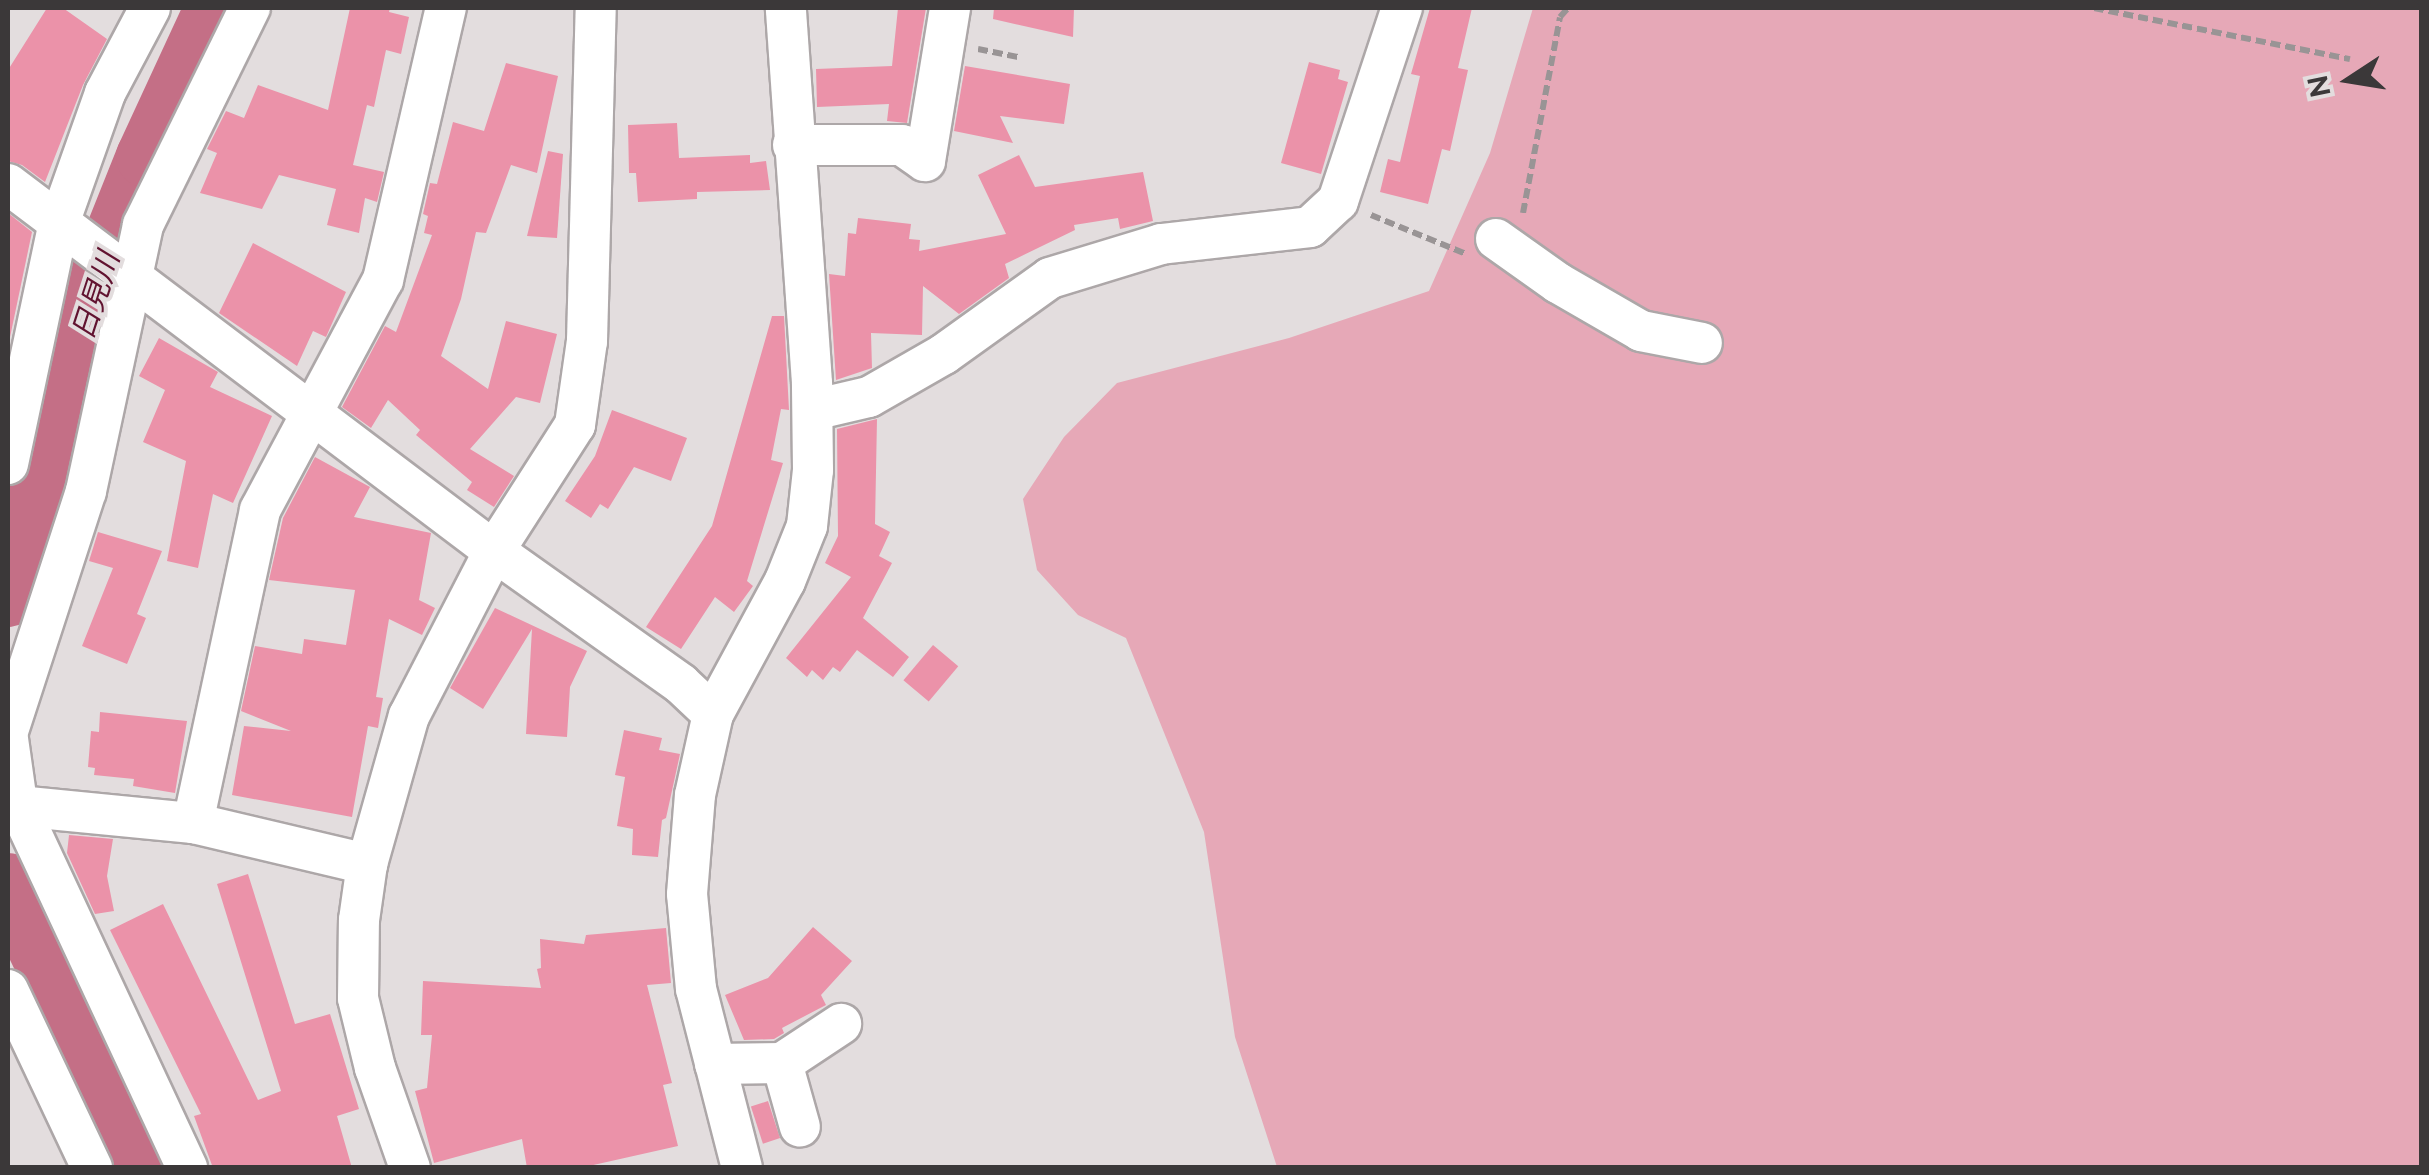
<!DOCTYPE html>
<meta charset="utf-8">
<style>
body{margin:0}
#map{position:relative;width:2429px;height:1175px;overflow:hidden;background:#e3ddde;font-family:Raleway,"Noto Sans JP",sans-serif}
div>[style]{position:absolute}
.green>*{inset:0;background:#e6a8b7}
.river>*{height:62px;margin:-31px;padding:0 31px;transform-origin:31px;border-radius:31px;background:#c46f86}
.building>*{inset:0;background:#eb92a9;transform-origin:0 0}
.path>*{height:6px;margin-top:-3px;transform-origin:0;background:repeating-linear-gradient(90deg,#999495 0 10px,transparent 0 15px)}
.roads{filter:drop-shadow(2px 0 #ada7a8) drop-shadow(-2px 0 #ada7a8) drop-shadow(0 2px #ada7a8) drop-shadow(0 -2px #ada7a8)}
.minor>*{height:40px;margin:-20px;padding:0 20px;transform-origin:20px;border-radius:20px;background:#fff}
span{translate:-50% -50%;white-space:nowrap;text-align:center;line-height:1.15;-webkit-text-stroke:8px #e3ddde;paint-order:stroke}
.water-label{font-size:30px;color:#611330;font-style:italic}
.frame{position:absolute;inset:0;border:10px solid #3b3839;pointer-events:none}
.north{position:absolute;left:2299px;top:30px;width:100px;height:100px;-webkit-text-stroke:8px #e3ddde;paint-order:stroke;rotate:258deg;font-size:28px;font-weight:700;line-height:40px;text-align:center;color:#3b3839}
.north::after{content:'';display:block;margin:auto;width:35px;height:45px;background:#3b3839;clip-path:polygon(50% 0,100% 100%,50% 72%,0 100%)}
</style>
<div id="map">
<div class="green">
<div style="clip-path:polygon(1533px 8px,2421px 8px,2421px 1167px,1277px 1167px,1235px 1037px,1204px 832px,1126px 638px,1078px 615px,1037px 570px,1023px 499px,1064px 437px,1117px 383px,1289px 338px,1429px 291px,1490px 153px)"></div>
</div>
<div class="river">
<div style="left:8px;top:596px;width:337px;rotate:-74deg"></div>
<div style="left:101px;top:272px;width:124px;rotate:-68.2deg"></div>
<div style="left:147px;top:157px;width:164px;rotate:-65.2deg"></div>
<div style="left:8px;top:884px;width:315px;rotate:64.4deg"></div>
</div>
<div class="building">
<div style="clip-path:polygon(47px 8px,63px 8px,107px 39px,83px 85px,45px 182px,22px 165px,8px 161px,8px 70px)"></div>
<div style="clip-path:polygon(350px 8px,390px 8px,389px 12px,409px 17px,401px 54px,386px 50px,374px 107px,367px 105px,353px 165px,384px 172px,377px 202px,365px 198px,359px 233px,327px 225px,336px 189px,279px 175px,262px 209px,200px 193px,217px 153px,207px 149px,226px 111px,244px 118px,258px 85px,328px 110px)"></div>
<div style="clip-path:polygon(898px 8px,926px 8px,907px 123px,887px 121px,889px 104px,817px 107px,816px 69px,892px 66px)"></div>
<div style="clip-path:polygon(994px 8px,1074px 8px,1073px 37px,993px 19px)"></div>
<div style="clip-path:polygon(1430px 8px,1472px 8px,1458px 68px,1468px 70px,1450px 151px,1442px 149px,1428px 204px,1380px 192px,1388px 159px,1400px 162px,1420px 76px,1411px 74px)"></div>
<div style="clip-path:polygon(1309px 62px,1340px 70px,1338px 79px,1348px 82px,1321px 174px,1281px 163px)"></div>
<div style="clip-path:polygon(506px 63px,558px 76px,537px 173px,511px 165px,486px 233px,476px 232px,461px 299px,441px 356px,488px 389px,506px 321px,557px 334px,540px 403px,516px 397px,470px 449px,514px 476px,494px 507px,467px 490px,472px 482px,416px 435px,420px 430px,388px 400px,371px 428px,342px 407px,385px 326px,396px 332px,432px 235px,424px 233px,428px 216px,423px 214px,430px 183px,437px 184px,453px 122px,484px 131px)"></div>
<div style="clip-path:polygon(965px 66px,1070px 84px,1064px 124px,1000px 116px,1013px 143px,954px 131px)"></div>
<div style="clip-path:polygon(677px 123px,679px 158px,750px 155px,750px 163px,766px 161px,770px 190px,697px 192px,697px 199px,638px 202px,636px 173px,629px 173px,628px 125px)"></div>
<div style="clip-path:polygon(548px 151px,563px 154px,557px 238px,527px 236px)"></div>
<div style="clip-path:polygon(1019px 155px,1035px 187px,1143px 172px,1153px 221px,1120px 229px,1118px 218px,1074px 225px,1075px 230px,1005px 264px,1009px 278px,959px 314px,923px 286px,922px 335px,871px 333px,872px 368px,836px 380px,829px 274px,845px 276px,848px 233px,856px 234px,858px 218px,911px 224px,909px 239px,920px 240px,919px 251px,1006px 234px,978px 175px)"></div>
<div style="clip-path:polygon(8px 213px,32px 232px,9px 342px,8px 342px)"></div>
<div style="clip-path:polygon(253px 243px,346px 292px,326px 337px,313px 331px,297px 366px,219px 313px)"></div>
<div style="clip-path:polygon(772px 316px,784px 316px,789px 410px,781px 409px,771px 460px,783px 463px,747px 581px,753px 586px,734px 612px,715px 597px,681px 649px,646px 627px,712px 526px)"></div>
<div style="clip-path:polygon(159px 338px,218px 372px,210px 387px,272px 416px,233px 503px,213px 494px,198px 568px,167px 561px,186px 461px,143px 442px,165px 390px,139px 376px)"></div>
<div style="clip-path:polygon(612px 410px,687px 438px,671px 481px,634px 467px,608px 509px,600px 504px,591px 518px,565px 501px,595px 456px)"></div>
<div style="clip-path:polygon(877px 419px,875px 524px,890px 532px,879px 556px,892px 563px,863px 618px,909px 657px,893px 677px,857px 650px,840px 672px,833px 667px,823px 680px,812px 670px,807px 677px,786px 658px,851px 577px,825px 563px,838px 536px,837px 429px)"></div>
<div style="clip-path:polygon(315px 457px,370px 487px,354px 517px,431px 533px,419px 600px,435px 608px,422px 635px,389px 619px,376px 697px,383px 698px,378px 728px,368px 726px,352px 817px,232px 795px,244px 726px,291px 731px,241px 711px,255px 646px,302px 654px,304px 639px,346px 645px,355px 590px,269px 580px,283px 518px)"></div>
<div style="clip-path:polygon(98px 532px,162px 551px,137px 614px,146px 618px,127px 664px,82px 646px,113px 568px,89px 561px)"></div>
<div style="clip-path:polygon(495px 608px,587px 651px,570px 687px,567px 737px,526px 734px,532px 629px,483px 709px,450px 688px)"></div>
<div style="left:933px;top:645px;width:33px;height:46px;rotate:40deg"></div>
<div style="clip-path:polygon(100px 712px,187px 721px,175px 793px,133px 786px,134px 779px,94px 775px,95px 768px,88px 767px,91px 731px,99px 732px)"></div>
<div style="clip-path:polygon(624px 730px,662px 738px,659px 750px,680px 754px,666px 818px,662px 820px,658px 857px,632px 855px,633px 829px,617px 826px,625px 777px,615px 775px)"></div>
<div style="clip-path:polygon(69px 835px,113px 839px,107px 876px,114px 911px,95px 914px,67px 853px)"></div>
<div style="clip-path:polygon(248px 874px,295px 1024px,330px 1014px,359px 1109px,337px 1116px,352px 1168px,213px 1168px,194px 1116px,201px 1114px,110px 930px,163px 904px,258px 1100px,281px 1091px,217px 884px)"></div>
<div style="clip-path:polygon(813px 927px,852px 961px,821px 995px,826px 1005px,782px 1028px,784px 1033px,774px 1039px,744px 1040px,725px 995px,768px 978px)"></div>
<div style="clip-path:polygon(666px 928px,671px 983px,647px 985px,672px 1083px,663px 1085px,678px 1146px,580px 1168px,527px 1168px,522px 1139px,434px 1163px,415px 1091px,427px 1088px,432px 1035px,421px 1035px,423px 981px,541px 988px,537px 969px,541px 968px,540px 939px,584px 944px,586px 935px)"></div>
<div style="left:768px;top:1101px;width:39px;height:18px;rotate:72deg"></div>
</div>
<div class="path">
<div style="left:2094px;top:8px;width:261px;rotate:11.3deg"></div>
<div style="left:978px;top:49px;width:41px;rotate:11.3deg"></div>
<div style="left:1523px;top:213px;width:199px;rotate:-79.3deg"></div>
<div style="left:1560px;top:17px;width:12px;rotate:-48deg"></div>
<div style="left:1371px;top:215px;width:103px;rotate:22.3deg"></div>
</div>
<div class="roads">
<div class="minor">
<div style="left:793px;top:145px;width:109px"></div>
<div style="left:902px;top:145px;width:28px;rotate:35deg"></div>
<div style="left:925px;top:161px;width:155px;rotate:-80.7deg"></div>
<div style="left:8px;top:184px;width:609px;rotate:37.06deg"></div>
<div style="left:494px;top:551px;width:229px;rotate:35.4deg"></div>
<div style="left:681px;top:684px;width:44px;rotate:43.2deg"></div>
<div style="left:1496px;top:239px;width:76px;rotate:35.4deg"></div>
<div style="left:1558px;top:283px;width:96px;rotate:30deg"></div>
<div style="left:1641px;top:331px;width:62px;rotate:11.1deg"></div>
<div style="left:813px;top:410px;width:57px;rotate:-13.1deg"></div>
<div style="left:869px;top:397px;width:86px;rotate:-29.8deg"></div>
<div style="left:944px;top:354px;width:130px;rotate:-35.6deg"></div>
<div style="left:1050px;top:278px;width:116px;rotate:-17deg"></div>
<div style="left:1161px;top:244px;width:150px;rotate:-6.5deg"></div>
<div style="left:1310px;top:227px;width:38px;rotate:-43deg"></div>
<div style="left:1338px;top:201px;width:203px;rotate:-71.7deg"></div>
<div style="left:8px;top:464px;width:243px;rotate:-78.1deg"></div>
<div style="left:58px;top:226px;width:141px;rotate:-70.5deg"></div>
<div style="left:105px;top:93px;width:96px;rotate:-62.1deg"></div>
<div style="left:8px;top:731px;width:252px;rotate:-72deg"></div>
<div style="left:86px;top:491px;width:272px;rotate:-77.9deg"></div>
<div style="left:143px;top:225px;width:242px;rotate:-63.8deg"></div>
<div style="left:8px;top:739px;width:65px;rotate:82deg"></div>
<div style="left:17px;top:803px;width:403px;rotate:65deg"></div>
<div style="left:8px;top:805px;width:186px;rotate:5.6deg"></div>
<div style="left:193px;top:823px;width:179px;rotate:13.3deg"></div>
<div style="left:193px;top:823px;width:320px;rotate:-77.9deg"></div>
<div style="left:260px;top:510px;width:261px;rotate:-61.9deg"></div>
<div style="left:383px;top:280px;width:279px;rotate:-77deg"></div>
<div style="left:8px;top:990px;width:197px;rotate:64.7deg"></div>
<div style="left:782px;top:1063px;width:66px;rotate:74.3deg"></div>
<div style="left:715px;top:1064px;width:67px;rotate:-0.9deg"></div>
<div style="left:782px;top:1063px;width:71px;rotate:-33.5deg"></div>
<div style="left:410px;top:1168px;width:106px;rotate:-109.3deg"></div>
<div style="left:375px;top:1068px;width:72px;rotate:-103.7deg"></div>
<div style="left:358px;top:998px;width:78px;rotate:-89.3deg"></div>
<div style="left:359px;top:920px;width:57px;rotate:-81.9deg"></div>
<div style="left:367px;top:864px;width:154px;rotate:-74.2deg"></div>
<div style="left:409px;top:716px;width:186px;rotate:-62.7deg"></div>
<div style="left:494px;top:551px;width:150px;rotate:-57.3deg"></div>
<div style="left:575px;top:425px;width:85px;rotate:-81.9deg"></div>
<div style="left:587px;top:341px;width:333px;rotate:-88.5deg"></div>
<div style="left:742px;top:1168px;width:185px;rotate:-104.4deg"></div>
<div style="left:696px;top:989px;width:95px;rotate:-95.4deg"></div>
<div style="left:687px;top:894px;width:99px;rotate:-85.4deg"></div>
<div style="left:695px;top:795px;width:83px;rotate:-77.5deg"></div>
<div style="left:713px;top:714px;width:151px;rotate:-61.6deg"></div>
<div style="left:785px;top:581px;width:59px;rotate:-68.2deg"></div>
<div style="left:807px;top:526px;width:56px;rotate:-83.9deg"></div>
<div style="left:813px;top:470px;width:87px;rotate:-90.7deg"></div>
<div style="left:812px;top:383px;width:376px;rotate:-94deg"></div>
</div>
</div>
<div class="water-label">
<span style="left:96px;top:296px;rotate:-72deg">日見川</span>
</div>
<div class="frame"></div>
<div class="north">N</div>
</div>
